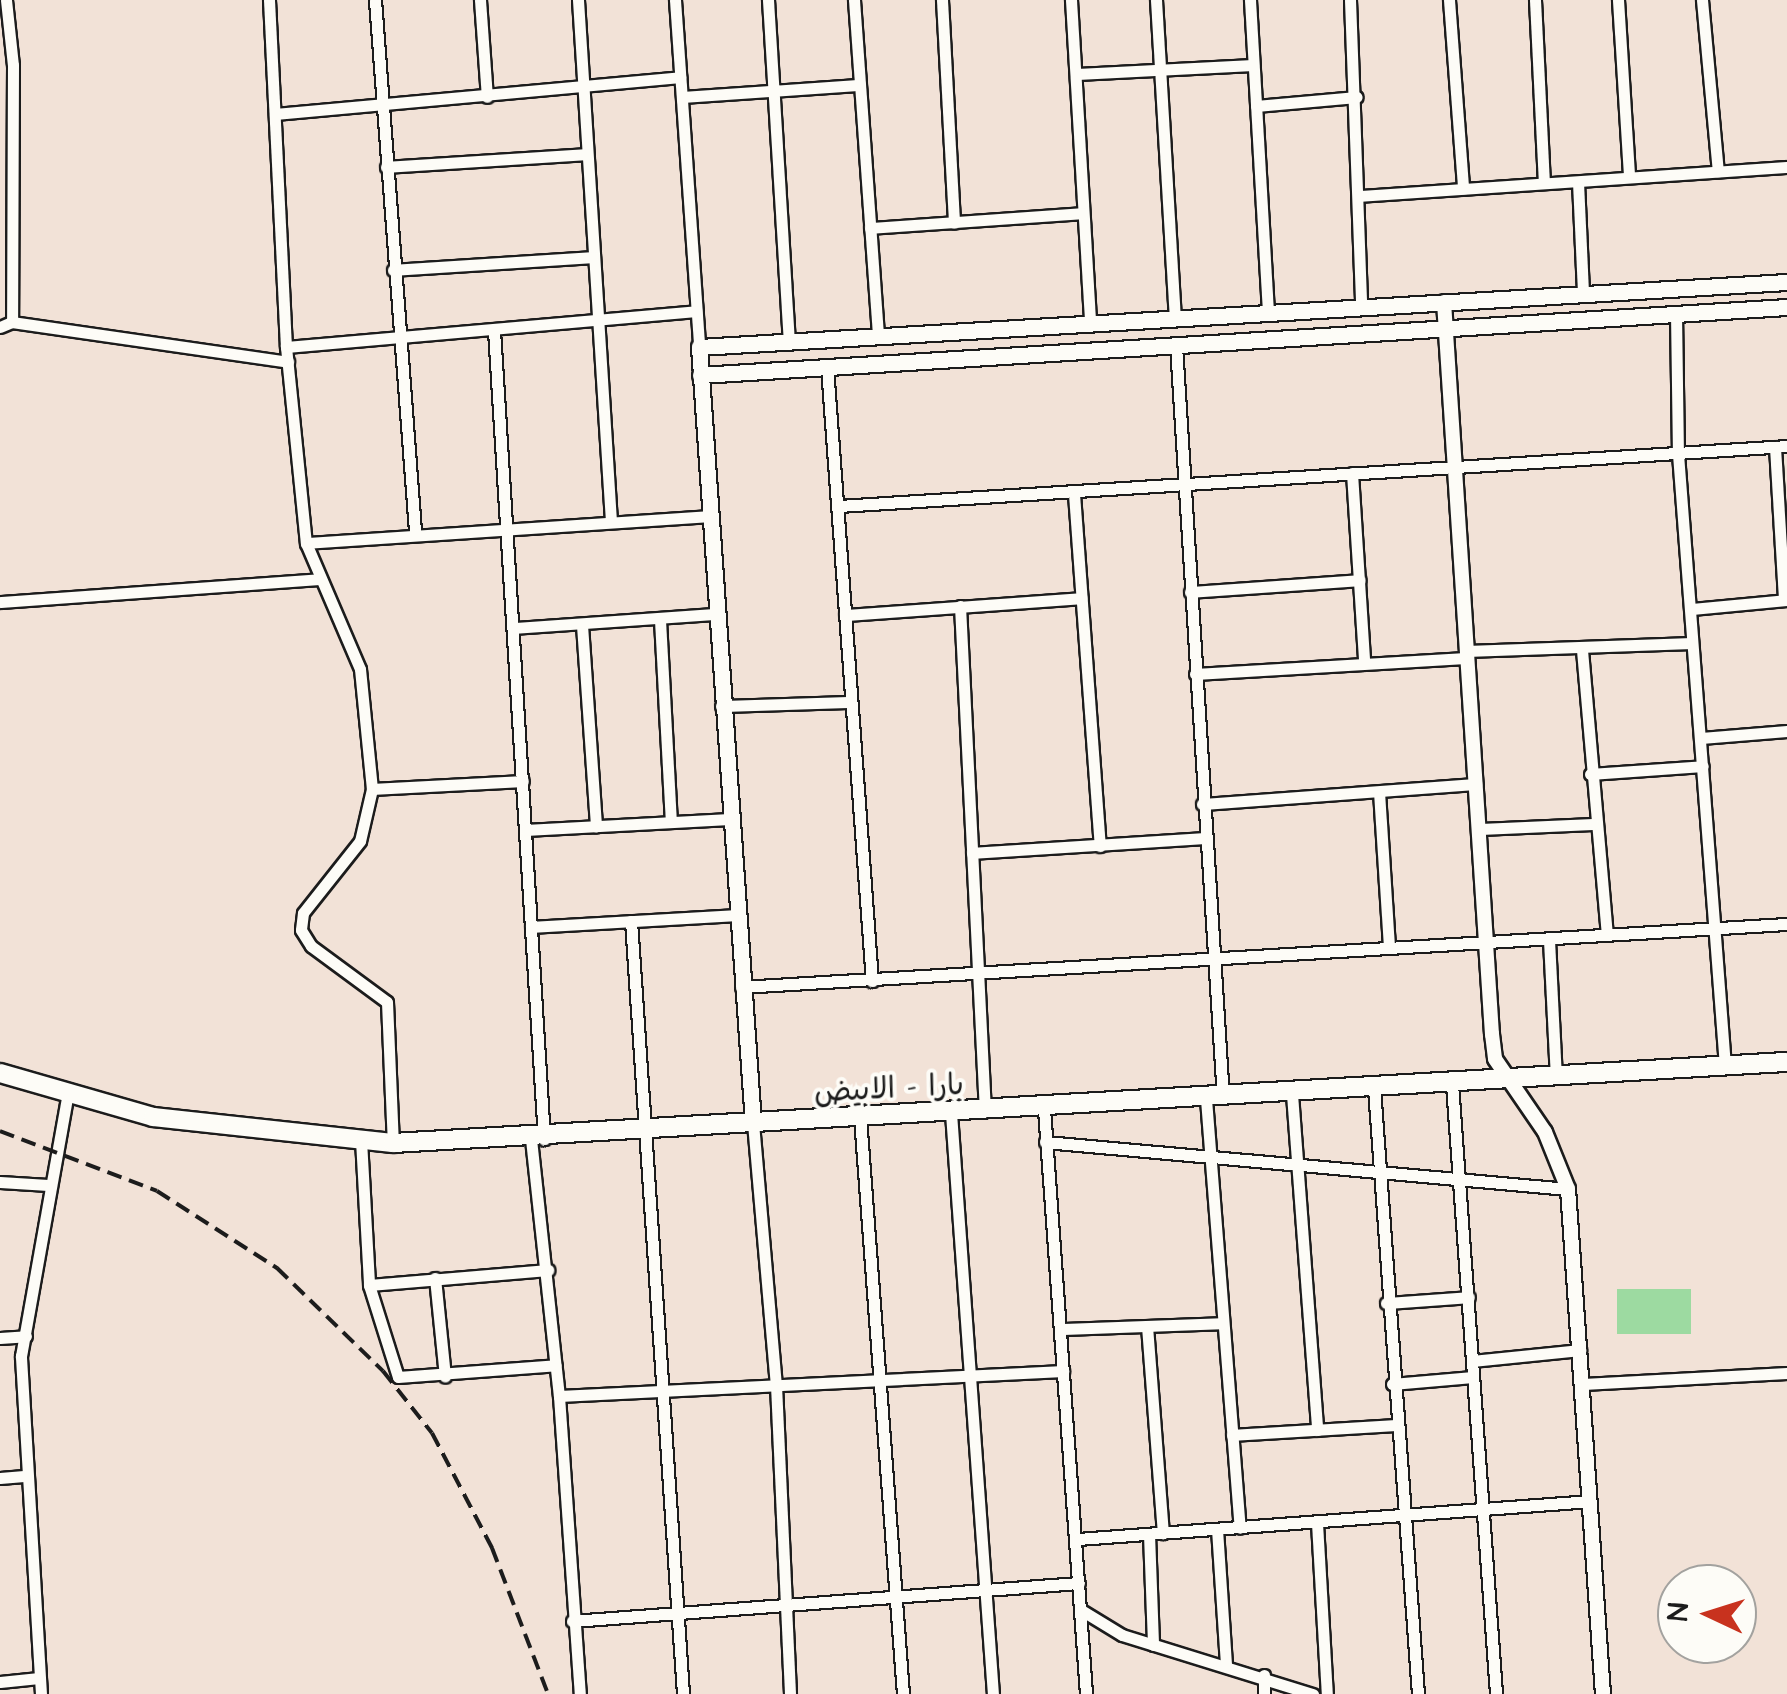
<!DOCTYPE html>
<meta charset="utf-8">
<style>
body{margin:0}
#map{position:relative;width:1787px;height:1694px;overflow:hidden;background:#f2e2d7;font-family:"Architects Daughter","Playpen Sans Arabic",sans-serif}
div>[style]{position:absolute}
.green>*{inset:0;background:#9ddaa1;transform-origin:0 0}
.roads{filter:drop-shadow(2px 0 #1c1c1c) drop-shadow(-2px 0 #1c1c1c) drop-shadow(0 2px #1c1c1c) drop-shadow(0 -2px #1c1c1c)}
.minor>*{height:11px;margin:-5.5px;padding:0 5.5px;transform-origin:5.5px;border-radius:5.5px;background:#fdfcf7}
.tertiary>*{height:14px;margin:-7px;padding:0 7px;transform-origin:7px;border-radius:7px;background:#fdfcf7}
.secondary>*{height:15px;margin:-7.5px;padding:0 7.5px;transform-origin:7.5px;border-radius:7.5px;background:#fdfcf7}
.primary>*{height:18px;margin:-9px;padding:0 9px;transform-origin:9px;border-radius:9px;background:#fdfcf7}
.rail>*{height:4px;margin-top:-2px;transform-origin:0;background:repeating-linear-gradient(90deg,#1c1c1c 0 15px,transparent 0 23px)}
span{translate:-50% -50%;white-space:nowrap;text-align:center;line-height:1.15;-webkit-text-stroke:8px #fdfcf7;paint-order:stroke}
.street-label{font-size:30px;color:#1c1c1c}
.north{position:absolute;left:1657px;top:1564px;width:100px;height:100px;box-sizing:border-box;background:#fdfcf7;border:2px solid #a3a29f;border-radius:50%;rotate:274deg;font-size:28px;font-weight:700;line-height:40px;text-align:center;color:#1c1c1c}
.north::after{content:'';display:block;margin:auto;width:35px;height:45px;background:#c8321e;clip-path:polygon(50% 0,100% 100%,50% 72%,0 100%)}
</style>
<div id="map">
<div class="green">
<div style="left:1691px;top:1289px;width:45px;height:74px;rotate:90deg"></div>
</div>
<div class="roads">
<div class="minor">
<div style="left:6px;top:0;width:65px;rotate:83.9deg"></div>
<div style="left:13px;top:65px;width:257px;rotate:90.2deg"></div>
<div style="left:269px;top:0;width:347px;rotate:87.2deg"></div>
<div style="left:286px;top:347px;width:197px;rotate:84.2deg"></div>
<div style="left:306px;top:543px;width:137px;rotate:66.8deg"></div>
<div style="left:360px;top:669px;width:121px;rotate:84.3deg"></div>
<div style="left:372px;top:789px;width:53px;rotate:103deg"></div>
<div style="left:360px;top:841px;width:92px;rotate:128.4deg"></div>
<div style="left:303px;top:913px;width:17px;rotate:97deg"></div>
<div style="left:301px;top:930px;width:19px;rotate:58deg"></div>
<div style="left:311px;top:946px;width:94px;rotate:36.4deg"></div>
<div style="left:387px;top:1002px;width:141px;rotate:87.6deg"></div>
<div style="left:375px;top:0;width:533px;rotate:85.69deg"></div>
<div style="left:480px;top:0;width:97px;rotate:85.9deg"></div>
<div style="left:578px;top:0;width:522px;rotate:86.38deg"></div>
<div style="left:675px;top:0;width:348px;rotate:86deg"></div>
<div style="left:768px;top:0;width:344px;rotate:86.5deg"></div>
<div style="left:854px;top:0;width:338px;rotate:85.9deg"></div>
<div style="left:942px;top:0;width:223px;rotate:86.9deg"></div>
<div style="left:1071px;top:0;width:324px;rotate:86.6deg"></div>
<div style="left:1156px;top:0;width:319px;rotate:86.6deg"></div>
<div style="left:1250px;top:0;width:314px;rotate:86.7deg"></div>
<div style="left:1350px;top:0;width:305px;rotate:87.9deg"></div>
<div style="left:1449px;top:0;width:189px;rotate:85.7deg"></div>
<div style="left:1535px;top:0;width:183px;rotate:87.2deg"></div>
<div style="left:1618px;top:0;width:177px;rotate:86.4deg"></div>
<div style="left:1702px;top:0;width:172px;rotate:84.7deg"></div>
<div style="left:1077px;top:74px;width:176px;rotate:-2.9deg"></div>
<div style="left:682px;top:97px;width:176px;rotate:-3.9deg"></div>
<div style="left:1256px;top:106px;width:101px;rotate:-5.1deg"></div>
<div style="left:275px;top:114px;width:407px;rotate:-5.2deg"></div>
<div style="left:386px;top:167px;width:201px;rotate:-3.7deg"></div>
<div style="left:1578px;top:182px;width:112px;rotate:87.4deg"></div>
<div style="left:1359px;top:196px;width:429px;rotate:-3.9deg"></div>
<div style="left:870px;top:228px;width:213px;rotate:-4deg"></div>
<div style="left:393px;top:270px;width:200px;rotate:-3.7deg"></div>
<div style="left:1676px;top:313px;width:141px;rotate:89.2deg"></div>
<div style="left:1678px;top:454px;width:614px;rotate:85.61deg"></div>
<div style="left:0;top:327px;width:13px;rotate:-23deg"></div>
<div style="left:12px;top:322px;width:279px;rotate:8.2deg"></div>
<div style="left:494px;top:330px;width:811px;rotate:86.46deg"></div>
<div style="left:1176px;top:345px;width:754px;rotate:86.43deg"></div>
<div style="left:286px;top:347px;width:412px;rotate:-5deg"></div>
<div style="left:827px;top:367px;width:616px;rotate:85.81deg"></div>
<div style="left:1775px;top:447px;width:153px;rotate:86.6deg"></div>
<div style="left:1352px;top:473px;width:187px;rotate:86.3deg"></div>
<div style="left:1074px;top:494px;width:353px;rotate:85.8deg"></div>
<div style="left:839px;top:506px;width:950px;rotate:-3.62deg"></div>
<div style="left:306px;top:543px;width:404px;rotate:-3.8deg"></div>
<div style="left:1190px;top:592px;width:170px;rotate:-4deg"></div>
<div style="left:0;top:602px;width:318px;rotate:-4.1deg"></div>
<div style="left:960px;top:606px;width:506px;rotate:87.17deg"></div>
<div style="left:1692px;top:609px;width:95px;rotate:-5.4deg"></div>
<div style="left:845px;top:615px;width:237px;rotate:-4.1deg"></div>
<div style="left:660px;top:620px;width:202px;rotate:86.9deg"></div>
<div style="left:582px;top:625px;width:202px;rotate:86deg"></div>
<div style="left:514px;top:628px;width:202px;rotate:-4deg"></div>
<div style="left:1582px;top:650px;width:285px;rotate:85deg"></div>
<div style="left:1466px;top:651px;width:226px;rotate:-2deg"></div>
<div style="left:1195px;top:674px;width:271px;rotate:-3.4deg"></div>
<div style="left:721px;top:706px;width:129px;rotate:-1.8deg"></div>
<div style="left:1701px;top:738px;width:86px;rotate:-4.7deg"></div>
<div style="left:1590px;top:774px;width:113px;rotate:-4deg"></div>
<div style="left:372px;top:789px;width:151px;rotate:-3deg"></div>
<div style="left:1379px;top:792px;width:155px;rotate:86.3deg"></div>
<div style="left:1202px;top:804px;width:275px;rotate:-4.2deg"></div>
<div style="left:1480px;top:829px;width:113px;rotate:-2.5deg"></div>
<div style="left:526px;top:830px;width:203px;rotate:-3.1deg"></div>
<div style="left:972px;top:853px;width:232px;rotate:-3.7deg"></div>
<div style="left:631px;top:921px;width:775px;rotate:86.15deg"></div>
<div style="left:531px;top:927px;width:206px;rotate:-3.3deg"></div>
<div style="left:1549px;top:940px;width:136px;rotate:87.1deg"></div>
<div style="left:741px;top:987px;width:1048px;rotate:-3.45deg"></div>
<div style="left:1452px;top:1084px;width:612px;rotate:85.87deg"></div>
<div style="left:1374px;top:1088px;width:608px;rotate:85.85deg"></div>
<div style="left:1292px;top:1094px;width:337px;rotate:85.7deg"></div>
<div style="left:1206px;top:1099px;width:430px;rotate:85.5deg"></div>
<div style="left:1044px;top:1109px;width:587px;rotate:85.89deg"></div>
<div style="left:951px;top:1113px;width:583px;rotate:85.87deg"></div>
<div style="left:860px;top:1117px;width:579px;rotate:85.74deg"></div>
<div style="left:753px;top:1123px;width:263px;rotate:85deg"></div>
<div style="left:776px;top:1385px;width:309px;rotate:87.4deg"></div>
<div style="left:531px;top:1139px;width:259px;rotate:83.8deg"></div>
<div style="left:559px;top:1396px;width:299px;rotate:86deg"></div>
<div style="left:361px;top:1140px;width:145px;rotate:86.8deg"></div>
<div style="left:369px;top:1285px;width:96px;rotate:72.5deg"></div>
<div style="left:398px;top:1377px;width:158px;rotate:-4.3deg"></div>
<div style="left:1045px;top:1142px;width:525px;rotate:5.14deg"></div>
<div style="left:0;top:1182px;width:48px;rotate:3.6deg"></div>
<div style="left:435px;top:1278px;width:99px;rotate:84.2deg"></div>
<div style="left:369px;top:1285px;width:180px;rotate:-4.8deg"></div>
<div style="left:1386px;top:1303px;width:83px;rotate:-4.1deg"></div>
<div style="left:1147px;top:1326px;width:208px;rotate:85.6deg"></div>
<div style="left:1062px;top:1329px;width:160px;rotate:-2.1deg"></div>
<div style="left:0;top:1338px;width:26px;rotate:-4deg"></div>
<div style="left:1472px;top:1361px;width:109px;rotate:-5.8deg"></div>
<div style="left:1392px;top:1384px;width:81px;rotate:-4.9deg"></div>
<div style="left:1583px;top:1384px;width:204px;rotate:-3.1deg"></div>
<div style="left:559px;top:1396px;width:505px;rotate:-2.84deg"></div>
<div style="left:1232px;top:1435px;width:163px;rotate:-3.5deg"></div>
<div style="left:0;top:1478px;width:24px;rotate:-5deg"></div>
<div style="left:1317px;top:1523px;width:171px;rotate:86.7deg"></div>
<div style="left:1217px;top:1529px;width:136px;rotate:86.2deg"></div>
<div style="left:1149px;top:1534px;width:111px;rotate:87.9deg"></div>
<div style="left:1078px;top:1539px;width:514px;rotate:-4.24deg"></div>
<div style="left:1081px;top:1610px;width:48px;rotate:31.4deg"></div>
<div style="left:1122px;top:1635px;width:200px;rotate:17.2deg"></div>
<div style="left:572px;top:1621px;width:508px;rotate:-4.29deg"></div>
<div style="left:1264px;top:1675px;width:19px;rotate:90deg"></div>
<div style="left:0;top:1682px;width:39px;rotate:-6deg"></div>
<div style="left:41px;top:1694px;width:339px;rotate:-93.4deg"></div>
<div style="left:21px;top:1356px;width:267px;rotate:-79.9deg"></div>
</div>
<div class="tertiary">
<div style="left:1444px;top:302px;width:734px;rotate:86.25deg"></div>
<div style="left:1492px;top:1034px;width:25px;rotate:83deg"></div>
<div style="left:1495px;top:1059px;width:88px;rotate:55.6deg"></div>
<div style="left:1545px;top:1132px;width:61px;rotate:68deg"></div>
<div style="left:1568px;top:1189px;width:506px;rotate:86.04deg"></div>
</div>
<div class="secondary">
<div style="left:700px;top:375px;width:1089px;rotate:-3.58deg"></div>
<div style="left:753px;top:1123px;width:778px;rotate:-93.98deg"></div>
<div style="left:699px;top:347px;width:1090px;rotate:-3.42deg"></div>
</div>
<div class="primary">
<div style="left:0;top:1073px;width:159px;rotate:16deg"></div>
<div style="left:153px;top:1117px;width:241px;rotate:6.2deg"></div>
<div style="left:393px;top:1143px;width:1396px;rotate:-3.33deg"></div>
</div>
</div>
<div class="rail">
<div style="left:0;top:1131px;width:168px;rotate:20.9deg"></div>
<div style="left:157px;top:1191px;width:143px;rotate:32.7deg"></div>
<div style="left:277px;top:1268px;width:148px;rotate:44.2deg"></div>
<div style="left:383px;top:1371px;width:79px;rotate:51.7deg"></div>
<div style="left:432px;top:1433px;width:130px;rotate:62.4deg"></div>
<div style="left:492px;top:1548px;width:156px;rotate:69deg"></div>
</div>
<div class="street-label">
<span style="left:889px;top:1089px;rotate:-3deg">بارا - الابيض</span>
</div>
<div class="north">N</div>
</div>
